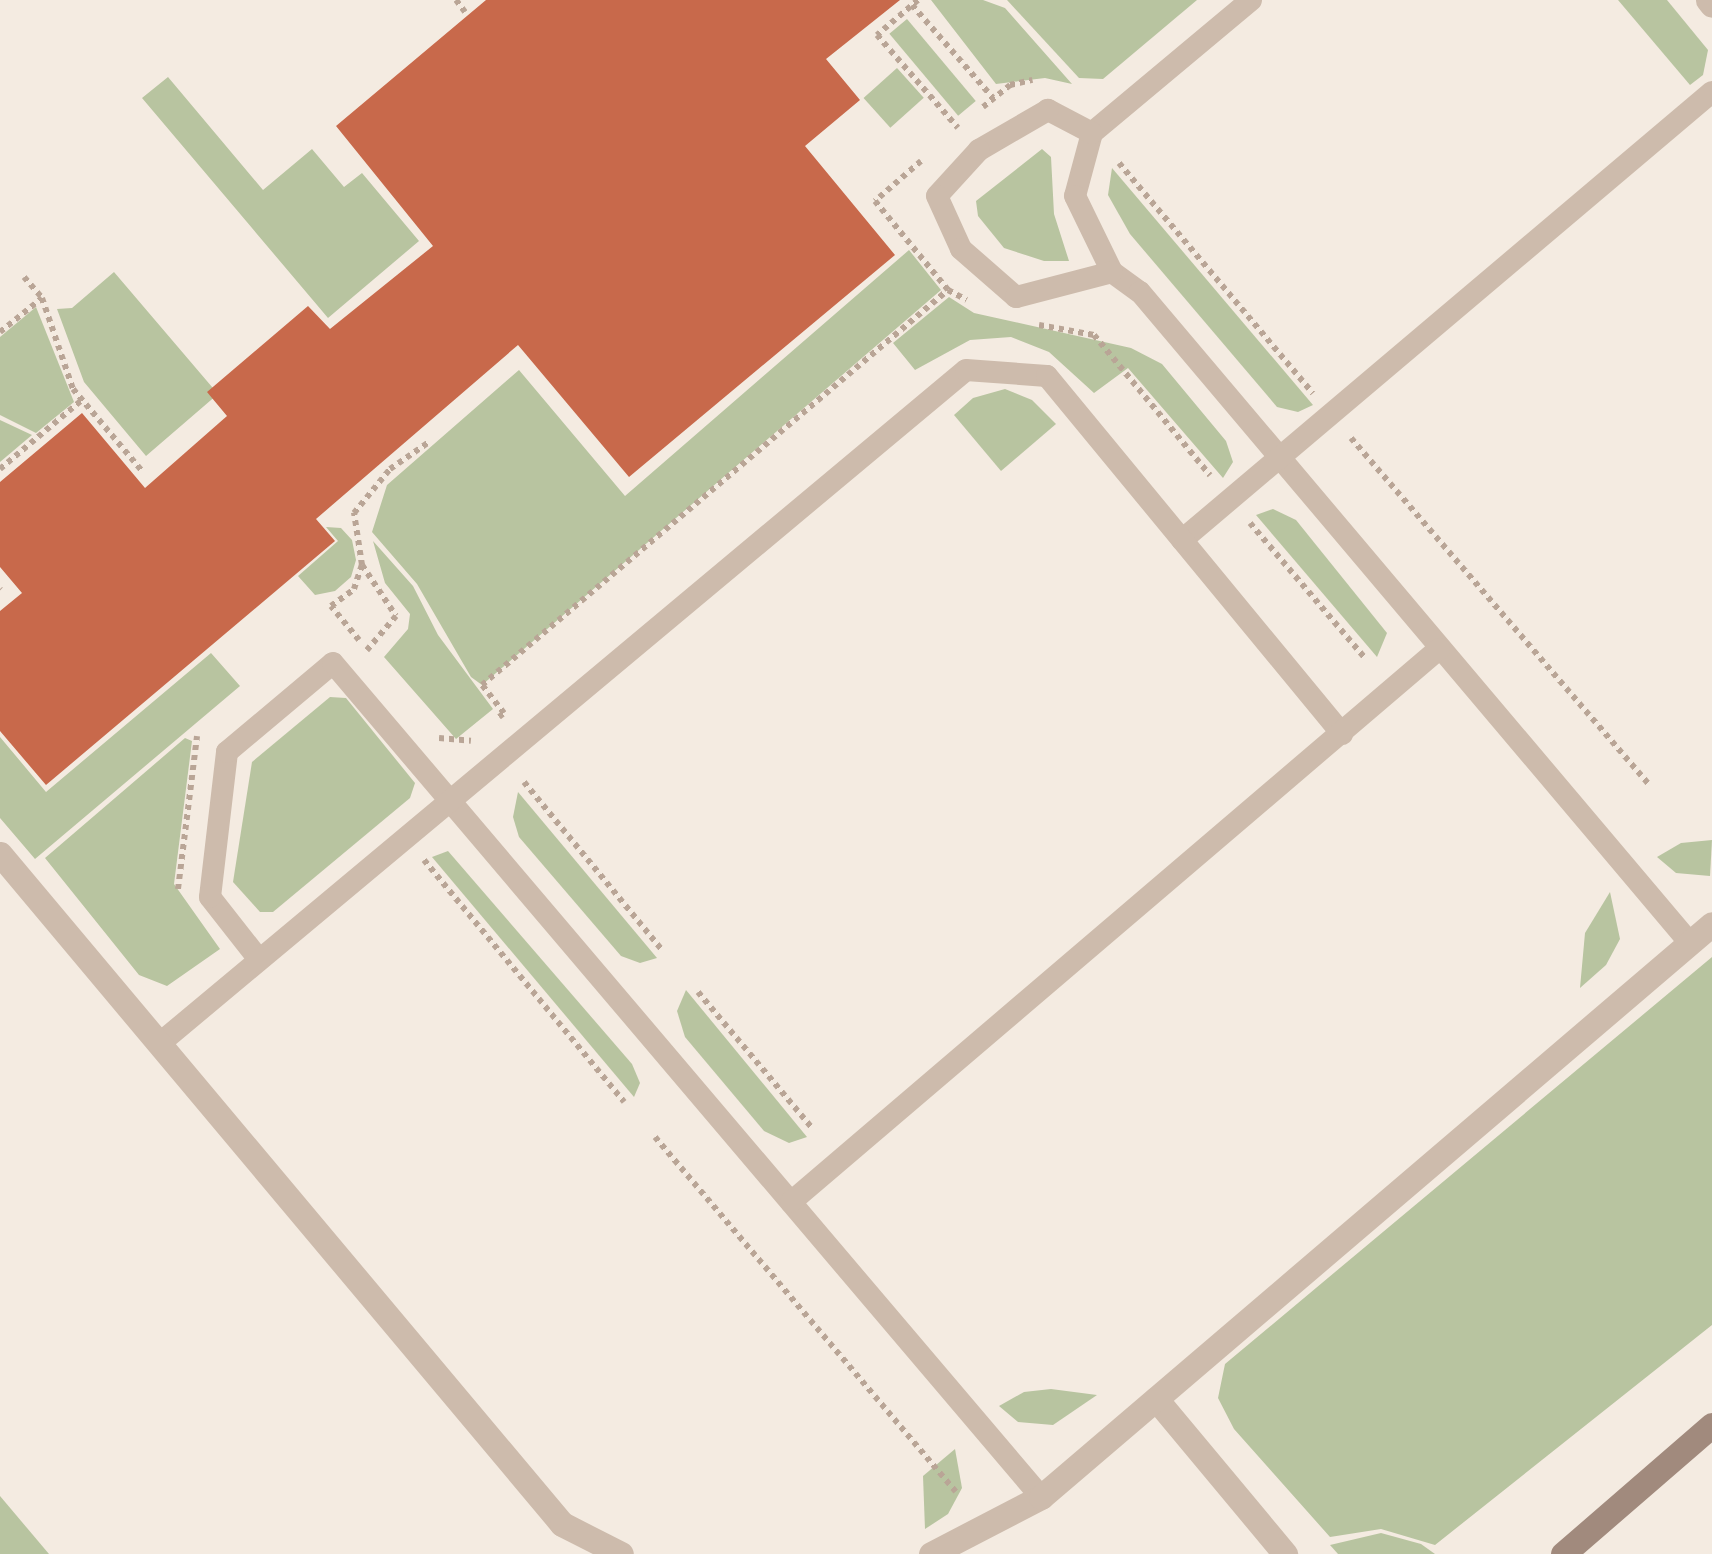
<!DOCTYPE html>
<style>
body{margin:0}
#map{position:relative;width:1712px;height:1554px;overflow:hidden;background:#f4ebe1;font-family:Manrope,sans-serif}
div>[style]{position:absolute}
.green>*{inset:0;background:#b8c4a0;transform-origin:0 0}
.building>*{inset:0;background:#c8694b}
.path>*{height:6px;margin-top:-3px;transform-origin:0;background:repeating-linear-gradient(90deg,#b9a596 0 5px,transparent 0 10px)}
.service>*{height:22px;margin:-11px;padding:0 11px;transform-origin:11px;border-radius:11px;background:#cdbbac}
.minor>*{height:25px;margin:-12.5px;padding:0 12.5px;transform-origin:12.5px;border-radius:12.5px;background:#cdbbac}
.secondary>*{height:25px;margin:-12.5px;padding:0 12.5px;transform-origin:12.5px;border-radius:12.5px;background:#a18a7d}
span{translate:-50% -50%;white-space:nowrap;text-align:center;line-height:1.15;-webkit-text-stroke:10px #fbf5ee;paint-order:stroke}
</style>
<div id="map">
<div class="green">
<div style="clip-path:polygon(931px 0,983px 0,1005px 8px,1072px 84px,1045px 78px,996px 84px)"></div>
<div style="clip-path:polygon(1007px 0,1197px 0,1103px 79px,1079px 78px)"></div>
<div style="clip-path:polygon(1618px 0,1667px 0,1708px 50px,1703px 75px,1690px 85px)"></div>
<div style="left:907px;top:19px;width:107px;height:23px;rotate:50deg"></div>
<div style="left:897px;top:68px;width:40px;height:45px;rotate:48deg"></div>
<div style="clip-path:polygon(168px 77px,263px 190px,312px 149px,344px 187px,362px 173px,419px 241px,328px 318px,142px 98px)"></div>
<div style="clip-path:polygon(1042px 149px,1051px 157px,1054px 214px,1069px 261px,1044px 261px,1004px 248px,978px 216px,976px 201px)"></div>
<div style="clip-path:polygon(1112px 168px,1313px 405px,1298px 412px,1277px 407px,1130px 234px,1108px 195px)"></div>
<div style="clip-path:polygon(909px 250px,941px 290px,482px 685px,471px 677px,417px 584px,372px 532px,387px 485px,519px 370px,625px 496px)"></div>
<div style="clip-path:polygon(114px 272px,218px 394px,146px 456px,84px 382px,57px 309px,72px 308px)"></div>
<div style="clip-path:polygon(949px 297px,974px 313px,1131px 348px,1162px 364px,1226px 441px,1233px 462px,1223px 478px,1128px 368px,1094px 393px,1049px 352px,1011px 337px,970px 340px,915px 370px,893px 343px)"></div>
<div style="clip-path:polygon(36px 307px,74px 402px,36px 433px,0 415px,0 337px)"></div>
<div style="clip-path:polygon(1005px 389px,1032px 400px,1056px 424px,1001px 471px,954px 415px,973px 398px)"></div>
<div style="clip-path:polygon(0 420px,32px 435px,0 462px)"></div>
<div style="clip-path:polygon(1273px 509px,1296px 520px,1387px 633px,1377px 657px,1256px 515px)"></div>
<div style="clip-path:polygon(326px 527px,341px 528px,352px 540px,356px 560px,351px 577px,335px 591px,315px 595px,298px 576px,338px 541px)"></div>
<div style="clip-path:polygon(373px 541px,413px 586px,438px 635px,493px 709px,456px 739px,384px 657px,408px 629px,410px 614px,385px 583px)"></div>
<div style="clip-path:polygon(211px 653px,240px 686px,35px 859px,0 818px,0 737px,46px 792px)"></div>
<div style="clip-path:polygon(330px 697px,346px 698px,415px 783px,410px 798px,273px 912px,260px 912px,233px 882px,252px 762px)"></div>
<div style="clip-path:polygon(185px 738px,192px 741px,174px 884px,220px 949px,167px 986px,139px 975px,45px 858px)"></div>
<div style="clip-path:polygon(518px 792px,657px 958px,640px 963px,621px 956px,519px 837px,513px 817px)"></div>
<div style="clip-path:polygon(1712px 840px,1710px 876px,1676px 873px,1657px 857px,1681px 843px)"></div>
<div style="clip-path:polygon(448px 851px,632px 1064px,640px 1083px,634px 1097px,432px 857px)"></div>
<div style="clip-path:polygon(1610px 892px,1620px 939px,1606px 965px,1580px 988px,1585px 933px)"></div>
<div style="clip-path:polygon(1712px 957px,1712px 1325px,1435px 1545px,1381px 1529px,1330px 1537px,1234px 1429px,1218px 1398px,1225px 1364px)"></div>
<div style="clip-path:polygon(686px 990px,807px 1137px,789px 1143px,764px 1131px,685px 1037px,677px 1011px)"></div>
<div style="clip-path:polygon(1051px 1389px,1097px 1395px,1053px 1425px,1018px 1422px,999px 1406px,1024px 1392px)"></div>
<div style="clip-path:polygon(955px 1449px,962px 1488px,948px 1514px,925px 1529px,923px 1476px)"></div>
<div style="clip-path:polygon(0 1496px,49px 1554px,0 1554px)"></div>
<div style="clip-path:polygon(1381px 1533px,1421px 1544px,1435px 1554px,1338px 1554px,1330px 1545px)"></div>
</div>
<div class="building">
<div style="clip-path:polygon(486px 0,900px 0,826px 59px,860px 100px,805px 146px,895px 255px,629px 477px,518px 345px,316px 519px,335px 541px,46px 785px,0 731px,0 611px,22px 593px,0 567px,0 482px,82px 413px,145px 488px,227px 416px,207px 392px,308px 306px,330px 329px,433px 246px,336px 126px)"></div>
</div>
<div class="path">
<div style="left:456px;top:0;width:15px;rotate:53deg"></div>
<div style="left:918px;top:0;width:54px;rotate:139.5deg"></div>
<div style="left:877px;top:35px;width:123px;rotate:48.9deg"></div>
<div style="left:912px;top:5px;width:123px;rotate:48.9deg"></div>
<div style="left:983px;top:107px;width:35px;rotate:-39deg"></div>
<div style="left:1010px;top:85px;width:23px;rotate:-13deg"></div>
<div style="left:921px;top:161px;width:61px;rotate:139deg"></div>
<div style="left:875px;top:201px;width:115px;rotate:50.6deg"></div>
<div style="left:948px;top:290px;width:21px;rotate:28deg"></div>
<div style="left:1119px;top:163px;width:301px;rotate:49.9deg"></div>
<div style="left:24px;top:277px;width:28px;rotate:49deg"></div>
<div style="left:42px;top:298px;width:96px;rotate:71.2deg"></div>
<div style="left:73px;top:389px;width:109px;rotate:49.9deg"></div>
<div style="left:1039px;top:325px;width:56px;rotate:10.3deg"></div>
<div style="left:1094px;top:335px;width:182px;rotate:50.4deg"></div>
<div style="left:0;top:332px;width:54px;rotate:-39deg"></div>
<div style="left:1351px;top:438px;width:457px;rotate:49.3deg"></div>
<div style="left:0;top:469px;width:107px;rotate:-40.1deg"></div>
<div style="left:1250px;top:523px;width:177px;rotate:49.6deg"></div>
<div style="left:362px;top:565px;width:61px;rotate:56.3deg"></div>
<div style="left:396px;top:616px;width:45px;rotate:130.5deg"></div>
<div style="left:0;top:589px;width:1px;rotate:45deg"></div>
<div style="left:359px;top:640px;width:44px;rotate:-129.5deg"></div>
<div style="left:331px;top:606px;width:29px;rotate:-36deg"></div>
<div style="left:354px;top:589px;width:25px;rotate:-72deg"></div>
<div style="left:362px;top:565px;width:53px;rotate:-98.7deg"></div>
<div style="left:354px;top:513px;width:57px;rotate:-50.7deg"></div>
<div style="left:390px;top:469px;width:47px;rotate:-34.7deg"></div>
<div style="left:499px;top:717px;width:6px;rotate:-39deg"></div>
<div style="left:504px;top:713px;width:36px;rotate:-128deg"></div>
<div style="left:482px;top:685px;width:611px;rotate:-40.29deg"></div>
<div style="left:439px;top:738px;width:32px;rotate:5deg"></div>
<div style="left:524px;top:782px;width:217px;rotate:50.6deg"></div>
<div style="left:424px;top:860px;width:314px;rotate:50.4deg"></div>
<div style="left:178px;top:889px;width:154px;rotate:-82.9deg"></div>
<div style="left:698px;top:992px;width:177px;rotate:50deg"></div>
<div style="left:655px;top:1137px;width:465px;rotate:49.7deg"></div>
</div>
<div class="service">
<div style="left:1251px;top:0;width:207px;rotate:140.1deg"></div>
<div style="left:1092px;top:133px;width:65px;rotate:105.1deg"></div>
<div style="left:1075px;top:196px;width:85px;rotate:64deg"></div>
<div style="left:1112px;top:272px;width:34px;rotate:36deg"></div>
<div style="left:1140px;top:292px;width:852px;rotate:49.81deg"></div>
<div style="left:1092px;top:133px;width:50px;rotate:-152.4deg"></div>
<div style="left:1048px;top:110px;width:80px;rotate:149.9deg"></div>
<div style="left:979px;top:150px;width:62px;rotate:132.4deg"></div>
<div style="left:937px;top:196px;width:58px;rotate:65.6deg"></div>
<div style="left:961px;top:249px;width:73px;rotate:41.1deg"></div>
<div style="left:1016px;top:297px;width:99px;rotate:-14.6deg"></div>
<div style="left:1182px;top:540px;width:694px;rotate:-40.21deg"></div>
<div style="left:257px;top:957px;width:76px;rotate:-128.1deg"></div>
<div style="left:210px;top:897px;width:146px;rotate:-83.3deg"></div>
<div style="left:227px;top:752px;width:138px;rotate:-40deg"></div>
<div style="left:333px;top:663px;width:1094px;rotate:49.67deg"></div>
<div style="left:159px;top:1044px;width:1051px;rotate:-39.87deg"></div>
<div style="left:966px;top:370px;width:81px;rotate:4.2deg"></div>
<div style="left:1047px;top:376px;width:464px;rotate:50.5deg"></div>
<div style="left:791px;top:1202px;width:852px;rotate:-40.48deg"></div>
</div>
<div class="minor">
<div style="left:1708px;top:0;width:6px;rotate:51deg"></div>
<div style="left:0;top:854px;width:874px;rotate:50.01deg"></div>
<div style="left:562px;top:1524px;width:66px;rotate:27deg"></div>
<div style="left:1156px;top:1399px;width:202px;rotate:50.2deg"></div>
<div style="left:931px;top:1554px;width:124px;rotate:-27.4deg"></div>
<div style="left:1041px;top:1497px;width:882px;rotate:-40.5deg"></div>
</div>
<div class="secondary">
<div style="left:1563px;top:1554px;width:197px;rotate:-40.9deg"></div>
</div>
</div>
